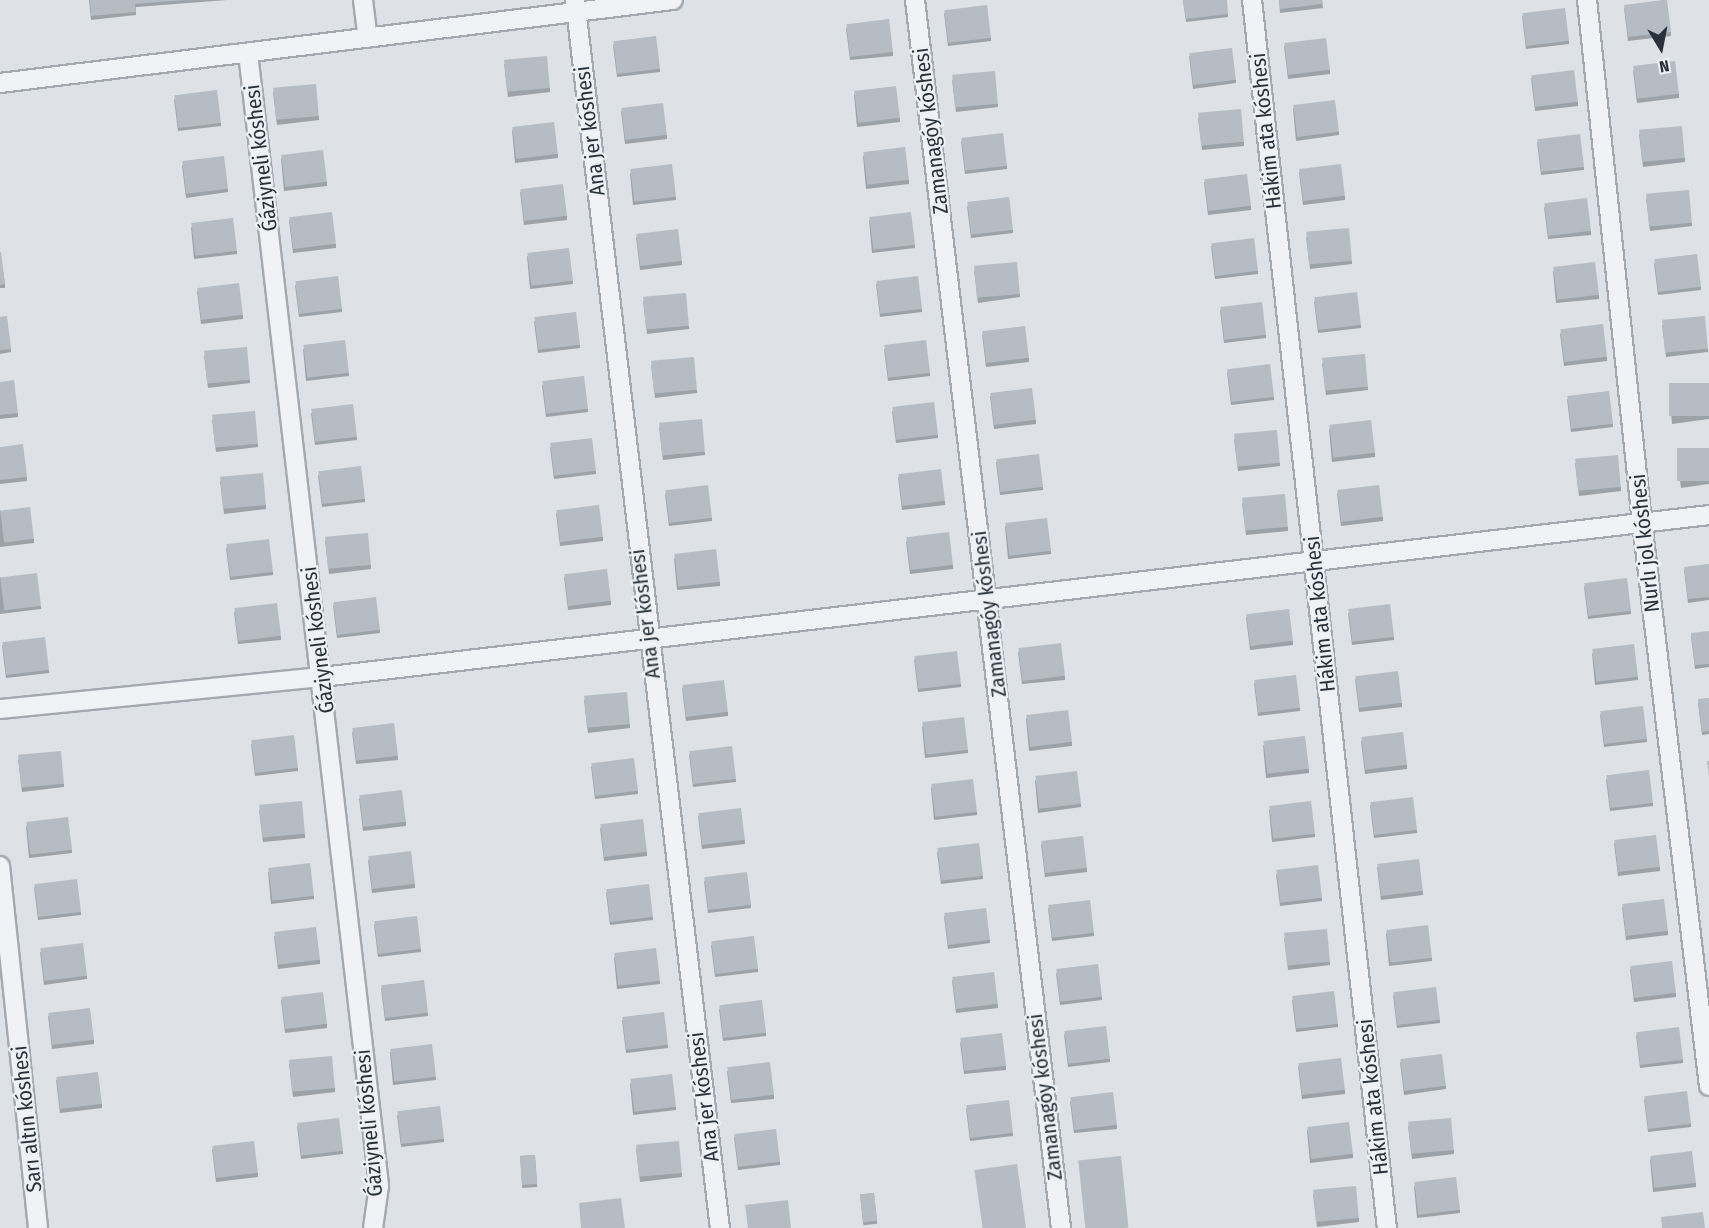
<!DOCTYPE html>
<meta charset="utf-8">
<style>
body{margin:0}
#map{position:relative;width:1709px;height:1228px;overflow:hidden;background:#dee2e7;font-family:"Fira Sans Condensed",sans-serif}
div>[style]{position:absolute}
.roads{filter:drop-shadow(2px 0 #a4a9b0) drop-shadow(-2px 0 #a4a9b0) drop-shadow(0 2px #a4a9b0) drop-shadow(0 -2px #a4a9b0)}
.minor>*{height:18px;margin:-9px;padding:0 9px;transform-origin:9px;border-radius:9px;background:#f0f2f5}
.wall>*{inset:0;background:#9ca2a8;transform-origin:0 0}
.building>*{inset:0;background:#b5bcc3;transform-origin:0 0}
span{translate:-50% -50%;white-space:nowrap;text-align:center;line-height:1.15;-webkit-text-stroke:4.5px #edf1f4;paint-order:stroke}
.street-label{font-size:21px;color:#28313c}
.north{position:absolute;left:1631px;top:18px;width:60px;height:60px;-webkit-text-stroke:4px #edf1f4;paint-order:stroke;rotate:170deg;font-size:16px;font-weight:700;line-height:24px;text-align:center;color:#28313c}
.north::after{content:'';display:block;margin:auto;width:21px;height:27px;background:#28313c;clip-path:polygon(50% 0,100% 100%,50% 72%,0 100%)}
</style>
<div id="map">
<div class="roads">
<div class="minor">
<div style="left:363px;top:0;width:38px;rotate:83deg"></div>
<div style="left:575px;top:0;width:1237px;rotate:83.27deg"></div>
<div style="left:915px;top:0;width:1237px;rotate:83.22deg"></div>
<div style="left:1252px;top:0;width:1235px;rotate:83.73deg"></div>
<div style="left:1587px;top:0;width:525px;rotate:83.99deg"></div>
<div style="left:1642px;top:522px;width:568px;rotate:83.23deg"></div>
<div style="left:248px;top:53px;width:1141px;rotate:83.4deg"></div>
<div style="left:379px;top:1186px;width:42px;rotate:98.1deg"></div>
<div style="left:0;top:83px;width:678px;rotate:-7.03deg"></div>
<div style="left:0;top:709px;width:324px;rotate:-5.7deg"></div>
<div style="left:322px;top:677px;width:1396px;rotate:-6.66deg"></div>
<div style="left:0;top:866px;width:364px;rotate:84deg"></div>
</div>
</div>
<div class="wall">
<div style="clip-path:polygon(89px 0,227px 0,136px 7px,136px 15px,91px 20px)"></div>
<div style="clip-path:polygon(1183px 0,1228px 14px,1228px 17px,1186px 22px)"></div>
<div style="clip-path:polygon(1279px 0,1322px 0,1323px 8px,1280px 13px)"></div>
<div style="clip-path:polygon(1624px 8px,1671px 32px,1671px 36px,1628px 41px)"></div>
<div style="clip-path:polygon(944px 13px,991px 38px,991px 41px,948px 46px)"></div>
<div style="clip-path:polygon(1522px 16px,1569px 41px,1569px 44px,1526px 49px)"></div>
<div style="clip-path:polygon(846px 28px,893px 52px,893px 56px,850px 60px)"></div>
<div style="clip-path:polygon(613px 45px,660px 69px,660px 72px,617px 77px)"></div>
<div style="clip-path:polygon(1284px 46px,1330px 70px,1330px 74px,1288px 79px)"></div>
<div style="clip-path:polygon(1189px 56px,1236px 80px,1236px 83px,1193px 89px)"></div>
<div style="clip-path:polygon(504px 64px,550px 88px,550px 92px,508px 97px)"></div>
<div style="clip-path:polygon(1633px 70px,1679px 94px,1679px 98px,1637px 103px)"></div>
<div style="clip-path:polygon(1531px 78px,1578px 102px,1578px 106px,1535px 111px)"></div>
<div style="clip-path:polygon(952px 80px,998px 104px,998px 107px,956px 112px)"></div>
<div style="clip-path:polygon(273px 92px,319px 116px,319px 120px,277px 125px)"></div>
<div style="clip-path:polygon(854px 94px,900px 118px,900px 122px,857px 127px)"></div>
<div style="clip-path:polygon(174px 99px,221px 123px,221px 126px,178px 131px)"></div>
<div style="clip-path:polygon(1293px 108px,1339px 132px,1339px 135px,1296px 141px)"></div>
<div style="clip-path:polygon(621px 111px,667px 135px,667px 139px,625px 144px)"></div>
<div style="clip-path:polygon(1198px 118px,1244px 142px,1244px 146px,1202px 150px)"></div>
<div style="clip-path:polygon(512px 130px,558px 154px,558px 158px,515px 163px)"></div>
<div style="clip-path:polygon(1639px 134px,1685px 158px,1685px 162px,1643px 167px)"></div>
<div style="clip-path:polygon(961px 141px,1007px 166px,1007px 169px,965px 174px)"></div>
<div style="clip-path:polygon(1537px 142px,1584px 167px,1584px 170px,1541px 175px)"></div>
<div style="clip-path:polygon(863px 156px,909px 180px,909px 184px,866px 189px)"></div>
<div style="clip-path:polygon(281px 158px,327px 182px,327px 186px,284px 191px)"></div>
<div style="clip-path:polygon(182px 165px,228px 189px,228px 192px,186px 198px)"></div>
<div style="clip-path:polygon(1299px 172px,1345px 196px,1345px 200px,1303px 205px)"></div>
<div style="clip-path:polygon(630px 173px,676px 197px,676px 200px,633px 205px)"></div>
<div style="clip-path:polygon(1204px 182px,1251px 206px,1251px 210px,1208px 215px)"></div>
<div style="clip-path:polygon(520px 192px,567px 216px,567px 220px,524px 225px)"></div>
<div style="clip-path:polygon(1646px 198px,1692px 223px,1692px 226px,1650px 231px)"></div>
<div style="clip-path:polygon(967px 206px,1013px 230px,1013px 233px,971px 238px)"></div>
<div style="clip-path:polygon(1544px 207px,1591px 231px,1591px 235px,1548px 239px)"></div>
<div style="clip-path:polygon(289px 220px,336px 244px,336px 248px,293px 253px)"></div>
<div style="clip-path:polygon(869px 220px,915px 245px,915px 248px,872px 253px)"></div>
<div style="clip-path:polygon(191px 227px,237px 251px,237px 254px,194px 259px)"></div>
<div style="clip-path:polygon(636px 237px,682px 261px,682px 265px,640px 270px)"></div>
<div style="clip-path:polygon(1306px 237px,1352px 261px,1352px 264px,1310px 269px)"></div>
<div style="clip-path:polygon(1211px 246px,1258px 271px,1258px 274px,1215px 279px)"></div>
<div style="clip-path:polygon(0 252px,5px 284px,5px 288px,0 288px)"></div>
<div style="clip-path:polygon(527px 256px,573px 281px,573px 284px,530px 289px)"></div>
<div style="clip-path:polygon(1654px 263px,1701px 287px,1701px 290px,1658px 295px)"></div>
<div style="clip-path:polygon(974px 270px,1020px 294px,1020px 297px,978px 303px)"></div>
<div style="clip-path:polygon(1553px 271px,1599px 295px,1599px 299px,1556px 303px)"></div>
<div style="clip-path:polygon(876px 284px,922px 309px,922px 312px,880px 317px)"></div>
<div style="clip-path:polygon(295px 285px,342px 309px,342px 312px,299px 317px)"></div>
<div style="clip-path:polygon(197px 291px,243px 315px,243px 319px,201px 324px)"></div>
<div style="clip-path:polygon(643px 301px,689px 326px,689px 329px,647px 334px)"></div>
<div style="clip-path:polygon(1314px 301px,1361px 325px,1361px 328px,1318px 333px)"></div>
<div style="clip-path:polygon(1220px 310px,1266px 335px,1266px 338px,1224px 343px)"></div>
<div style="clip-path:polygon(0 317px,11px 349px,11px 352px,0 354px)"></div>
<div style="clip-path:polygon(534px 321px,580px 345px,580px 348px,538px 353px)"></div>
<div style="clip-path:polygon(1662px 325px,1708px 349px,1708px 352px,1666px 357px)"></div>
<div style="clip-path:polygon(1560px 333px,1607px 357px,1607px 361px,1564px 366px)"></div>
<div style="clip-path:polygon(982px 334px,1029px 358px,1029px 362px,986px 367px)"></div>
<div style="clip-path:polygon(303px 349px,349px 373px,349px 376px,306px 381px)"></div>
<div style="clip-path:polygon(884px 349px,930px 373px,930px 376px,888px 381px)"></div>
<div style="clip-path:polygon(204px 355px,250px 380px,250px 383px,208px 388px)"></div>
<div style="clip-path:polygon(1322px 363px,1368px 387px,1368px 390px,1326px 395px)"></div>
<div style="clip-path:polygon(651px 365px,697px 390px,697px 393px,655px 398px)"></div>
<div style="clip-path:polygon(1227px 372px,1274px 397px,1274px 400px,1231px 405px)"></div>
<div style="clip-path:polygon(0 382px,18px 413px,18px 417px,0 419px)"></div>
<div style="clip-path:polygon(1709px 383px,1709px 419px,1672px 424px,1669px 391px)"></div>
<div style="clip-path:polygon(542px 385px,588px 409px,588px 412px,546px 417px)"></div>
<div style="clip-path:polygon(990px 396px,1036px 420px,1036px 424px,994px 429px)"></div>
<div style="clip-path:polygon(1567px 399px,1613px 424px,1613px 427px,1571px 432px)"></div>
<div style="clip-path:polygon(892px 411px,938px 435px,938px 438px,896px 443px)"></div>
<div style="clip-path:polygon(311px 413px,357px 437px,357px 440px,315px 445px)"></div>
<div style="clip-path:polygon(212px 419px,258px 444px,258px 447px,216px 452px)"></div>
<div style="clip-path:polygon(659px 427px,705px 452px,705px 455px,663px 460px)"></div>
<div style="clip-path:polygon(1329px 429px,1375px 453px,1375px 457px,1332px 462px)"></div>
<div style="clip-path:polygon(1234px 439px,1280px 463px,1280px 466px,1238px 471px)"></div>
<div style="clip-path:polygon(0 447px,27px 477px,27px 481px,0 484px)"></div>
<div style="clip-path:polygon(550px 447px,596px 471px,596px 474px,554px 479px)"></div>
<div style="clip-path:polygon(1709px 448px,1709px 484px,1681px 488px,1677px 455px)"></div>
<div style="clip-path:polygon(996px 462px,1043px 487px,1043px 490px,1000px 495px)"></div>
<div style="clip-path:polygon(1575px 463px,1621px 487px,1621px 491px,1579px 496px)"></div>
<div style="clip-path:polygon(318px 475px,365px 499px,365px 502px,322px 507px)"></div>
<div style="clip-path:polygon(898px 477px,945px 501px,945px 505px,902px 510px)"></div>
<div style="clip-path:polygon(220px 481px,266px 505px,266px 509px,224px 514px)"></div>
<div style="clip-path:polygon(1337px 493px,1383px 517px,1383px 521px,1341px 526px)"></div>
<div style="clip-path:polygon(665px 494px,712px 518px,712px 521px,669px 526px)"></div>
<div style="clip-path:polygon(1242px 503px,1288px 527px,1288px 531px,1246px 535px)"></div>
<div style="clip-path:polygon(0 510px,34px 539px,34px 543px,0 547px)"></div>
<div style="clip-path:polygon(556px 513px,603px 537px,603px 541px,560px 546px)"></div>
<div style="clip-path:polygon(1005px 526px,1051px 551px,1051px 554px,1008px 559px)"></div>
<div style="clip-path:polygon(325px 541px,371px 565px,371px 569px,329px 574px)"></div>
<div style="clip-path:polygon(906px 541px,953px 565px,953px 569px,910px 574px)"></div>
<div style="clip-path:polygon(226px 548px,273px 572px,273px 575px,230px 580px)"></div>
<div style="clip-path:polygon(674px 558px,720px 582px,720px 586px,677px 590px)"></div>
<div style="clip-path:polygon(1709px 564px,1709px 600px,1688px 603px,1684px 570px)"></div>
<div style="clip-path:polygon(0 577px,41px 606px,41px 609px,0 614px)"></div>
<div style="clip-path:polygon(564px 577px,611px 601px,611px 605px,568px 610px)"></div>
<div style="clip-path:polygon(1584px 586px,1631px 611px,1631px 614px,1588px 619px)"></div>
<div style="clip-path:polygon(333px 605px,380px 630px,380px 633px,337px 638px)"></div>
<div style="clip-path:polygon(234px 612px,281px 636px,281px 640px,238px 644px)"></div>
<div style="clip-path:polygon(1348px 613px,1394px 637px,1394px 640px,1352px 645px)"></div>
<div style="clip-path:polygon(1246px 617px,1293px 641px,1293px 645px,1250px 650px)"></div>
<div style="clip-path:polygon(1709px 631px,1709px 667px,1695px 669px,1691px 636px)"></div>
<div style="clip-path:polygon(2px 645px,49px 670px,49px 673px,6px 678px)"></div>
<div style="clip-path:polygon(1018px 652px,1065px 676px,1065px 680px,1022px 684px)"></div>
<div style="clip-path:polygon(1592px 653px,1638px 677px,1638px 680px,1595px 685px)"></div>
<div style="clip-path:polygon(914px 659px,961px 684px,961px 687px,918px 692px)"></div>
<div style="clip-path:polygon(1355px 679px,1402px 703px,1402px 707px,1359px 712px)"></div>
<div style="clip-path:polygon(1254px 683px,1300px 708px,1300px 711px,1258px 716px)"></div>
<div style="clip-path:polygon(682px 688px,728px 712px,728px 716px,686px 721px)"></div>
<div style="clip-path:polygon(1709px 698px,1709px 734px,1702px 735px,1698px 703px)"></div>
<div style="clip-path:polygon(584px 700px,630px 724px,630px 728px,588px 733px)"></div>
<div style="clip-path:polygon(1600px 714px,1647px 739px,1647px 742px,1604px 747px)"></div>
<div style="clip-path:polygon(1026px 718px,1072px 742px,1072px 746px,1029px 751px)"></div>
<div style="clip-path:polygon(922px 726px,968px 750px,968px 753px,925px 758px)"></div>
<div style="clip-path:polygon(352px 732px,398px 756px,398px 760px,356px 764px)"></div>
<div style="clip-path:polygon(1361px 741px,1407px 765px,1407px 769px,1365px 774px)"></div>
<div style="clip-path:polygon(251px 744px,298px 768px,298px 771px,255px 776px)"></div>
<div style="clip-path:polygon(1263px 745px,1309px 769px,1309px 773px,1266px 778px)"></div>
<div style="clip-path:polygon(689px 754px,736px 779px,736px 782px,693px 787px)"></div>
<div style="clip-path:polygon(18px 759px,64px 784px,64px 787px,22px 792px)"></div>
<div style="clip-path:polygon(591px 766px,638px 791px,638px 794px,595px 799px)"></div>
<div style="clip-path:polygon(1606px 779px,1653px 803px,1653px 806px,1610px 811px)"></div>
<div style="clip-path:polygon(1035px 780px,1081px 804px,1081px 807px,1038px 813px)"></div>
<div style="clip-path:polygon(931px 787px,977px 812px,977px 815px,934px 820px)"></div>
<div style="clip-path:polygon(359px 798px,406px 822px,406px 826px,363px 831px)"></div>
<div style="clip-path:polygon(1370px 805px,1417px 830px,1417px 833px,1374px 838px)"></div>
<div style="clip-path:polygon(1269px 809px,1315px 834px,1315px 837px,1272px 842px)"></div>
<div style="clip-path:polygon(259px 810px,305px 834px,305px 838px,263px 842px)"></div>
<div style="clip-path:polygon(698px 816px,745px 840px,745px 844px,702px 849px)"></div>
<div style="clip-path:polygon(26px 826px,72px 850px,72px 853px,29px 858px)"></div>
<div style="clip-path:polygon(600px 828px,647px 852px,647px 856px,604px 861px)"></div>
<div style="clip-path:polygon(1614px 843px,1660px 867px,1660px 871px,1618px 876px)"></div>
<div style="clip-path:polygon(1041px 844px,1087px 868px,1087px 872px,1045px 877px)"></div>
<div style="clip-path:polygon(937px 852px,983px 876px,983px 879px,941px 884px)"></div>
<div style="clip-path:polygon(368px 860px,415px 884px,415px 888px,372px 893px)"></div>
<div style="clip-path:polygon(1377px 867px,1423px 891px,1423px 895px,1381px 900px)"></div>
<div style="clip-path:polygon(268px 872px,314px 896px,314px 899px,271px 904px)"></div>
<div style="clip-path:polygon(1276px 874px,1322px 898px,1322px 901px,1280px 906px)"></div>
<div style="clip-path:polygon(704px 881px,751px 905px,751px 908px,708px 913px)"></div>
<div style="clip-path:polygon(34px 887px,81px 912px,81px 915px,38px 920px)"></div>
<div style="clip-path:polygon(606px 892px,653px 917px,653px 920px,610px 925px)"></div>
<div style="clip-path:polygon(1622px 907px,1668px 931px,1668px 935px,1626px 940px)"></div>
<div style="clip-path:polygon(1048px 908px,1094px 933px,1094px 936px,1052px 941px)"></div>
<div style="clip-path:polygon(944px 916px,990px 940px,990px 943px,948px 949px)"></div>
<div style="clip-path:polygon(374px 924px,421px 949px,421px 952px,378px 957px)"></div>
<div style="clip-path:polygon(1386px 933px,1432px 958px,1432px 961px,1389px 966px)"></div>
<div style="clip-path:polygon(274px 936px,320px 960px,320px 964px,278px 969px)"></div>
<div style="clip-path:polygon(1284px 938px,1330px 962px,1330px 965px,1288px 970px)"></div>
<div style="clip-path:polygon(711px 945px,758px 969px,758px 972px,715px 977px)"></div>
<div style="clip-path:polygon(40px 952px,87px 976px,87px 979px,44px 985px)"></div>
<div style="clip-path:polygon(614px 957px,660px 981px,660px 984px,617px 989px)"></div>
<div style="clip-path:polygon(1630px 969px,1676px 993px,1676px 997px,1634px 1002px)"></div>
<div style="clip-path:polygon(1056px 973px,1102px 997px,1102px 1000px,1060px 1005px)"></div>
<div style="clip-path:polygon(952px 980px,998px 1004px,998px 1008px,956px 1013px)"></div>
<div style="clip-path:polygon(381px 988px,428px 1013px,428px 1016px,385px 1021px)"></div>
<div style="clip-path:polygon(1393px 995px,1440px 1020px,1440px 1023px,1397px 1028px)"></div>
<div style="clip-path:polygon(281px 1000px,327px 1024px,327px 1028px,285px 1033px)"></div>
<div style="clip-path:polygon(1292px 1000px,1338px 1024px,1338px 1027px,1296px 1032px)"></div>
<div style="clip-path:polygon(719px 1009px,766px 1033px,766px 1036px,723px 1041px)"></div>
<div style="clip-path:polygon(48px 1016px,94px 1040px,94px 1044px,52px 1049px)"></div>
<div style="clip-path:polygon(622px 1020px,668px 1045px,668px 1048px,626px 1053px)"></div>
<div style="clip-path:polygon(1064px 1034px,1110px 1059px,1110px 1062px,1068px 1067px)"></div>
<div style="clip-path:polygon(1636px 1035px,1683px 1060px,1683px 1063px,1640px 1068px)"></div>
<div style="clip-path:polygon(960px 1042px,1006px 1066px,1006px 1070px,964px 1074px)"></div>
<div style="clip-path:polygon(390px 1052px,436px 1077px,436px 1080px,393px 1085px)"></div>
<div style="clip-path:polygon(1400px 1062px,1446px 1086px,1446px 1089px,1404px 1095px)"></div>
<div style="clip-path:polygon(289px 1064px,335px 1088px,335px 1092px,293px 1097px)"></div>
<div style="clip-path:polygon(1298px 1066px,1345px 1090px,1345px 1094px,1302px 1099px)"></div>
<div style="clip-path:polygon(727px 1071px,774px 1095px,774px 1099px,731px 1103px)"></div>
<div style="clip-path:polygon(56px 1080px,102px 1104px,102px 1108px,60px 1113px)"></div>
<div style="clip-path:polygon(630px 1083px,676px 1107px,676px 1110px,633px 1115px)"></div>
<div style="clip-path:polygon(1644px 1099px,1691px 1124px,1691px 1127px,1648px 1132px)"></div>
<div style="clip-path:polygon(1070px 1101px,1117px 1125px,1117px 1129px,1074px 1133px)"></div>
<div style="clip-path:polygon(966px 1108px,1013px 1133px,1013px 1136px,970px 1141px)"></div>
<div style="clip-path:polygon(397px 1115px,444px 1139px,444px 1142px,401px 1147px)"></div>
<div style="clip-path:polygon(297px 1126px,343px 1151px,343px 1154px,301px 1159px)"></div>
<div style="clip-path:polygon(1408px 1126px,1454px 1150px,1454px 1154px,1412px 1159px)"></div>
<div style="clip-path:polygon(1307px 1130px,1353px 1154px,1353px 1158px,1310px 1163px)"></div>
<div style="clip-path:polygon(734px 1137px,780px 1162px,780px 1165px,738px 1170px)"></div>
<div style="clip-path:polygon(212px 1149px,258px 1173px,258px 1177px,216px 1182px)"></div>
<div style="clip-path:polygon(636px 1149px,682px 1173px,682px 1177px,640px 1182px)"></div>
<div style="left:535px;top:1155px;width:32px;height:15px;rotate:86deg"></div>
<div style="clip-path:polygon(1650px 1159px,1696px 1183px,1696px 1187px,1653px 1192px)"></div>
<div style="clip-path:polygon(1414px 1186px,1460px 1210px,1460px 1213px,1417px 1218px)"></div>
<div style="left:874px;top:1193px;width:31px;height:14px;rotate:84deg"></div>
<div style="clip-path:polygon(1313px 1194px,1359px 1218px,1359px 1222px,1317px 1227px)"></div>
</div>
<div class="building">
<div style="clip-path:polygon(90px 0,185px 0,135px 4px,136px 12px,91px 16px)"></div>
<div style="clip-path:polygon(1183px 0,1227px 0,1228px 14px,1186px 19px)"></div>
<div style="clip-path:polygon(1279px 0,1322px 0,1323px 4px,1280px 9px)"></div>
<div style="clip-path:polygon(1663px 0,1667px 0,1671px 32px,1628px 37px,1624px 5px)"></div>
<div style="left:987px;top:5px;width:33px;height:43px;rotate:83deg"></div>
<div style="left:1565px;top:8px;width:33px;height:43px;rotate:83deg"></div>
<div style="left:889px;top:19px;width:33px;height:43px;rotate:83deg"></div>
<div style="left:656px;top:36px;width:33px;height:43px;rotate:83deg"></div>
<div style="left:1326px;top:38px;width:32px;height:42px;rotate:83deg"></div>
<div style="left:1232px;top:48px;width:32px;height:43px;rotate:83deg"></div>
<div style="left:547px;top:56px;width:32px;height:43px;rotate:85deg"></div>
<div style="left:1675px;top:61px;width:33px;height:42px;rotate:83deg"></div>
<div style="left:1574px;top:70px;width:32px;height:43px;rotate:83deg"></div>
<div style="left:995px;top:71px;width:33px;height:43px;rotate:85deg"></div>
<div style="left:316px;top:84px;width:32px;height:43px;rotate:85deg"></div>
<div style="left:896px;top:86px;width:32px;height:42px;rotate:83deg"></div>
<div style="left:217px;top:90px;width:33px;height:43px;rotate:83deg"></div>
<div style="left:1335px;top:100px;width:32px;height:42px;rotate:83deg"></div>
<div style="left:663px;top:103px;width:32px;height:42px;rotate:83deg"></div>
<div style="left:1241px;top:109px;width:33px;height:43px;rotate:85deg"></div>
<div style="left:554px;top:122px;width:32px;height:42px;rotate:83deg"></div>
<div style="left:1682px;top:126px;width:32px;height:43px;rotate:85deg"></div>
<div style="left:1003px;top:133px;width:33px;height:42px;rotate:83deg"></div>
<div style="left:1580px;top:134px;width:33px;height:43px;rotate:83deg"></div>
<div style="left:905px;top:147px;width:33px;height:42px;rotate:83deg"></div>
<div style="left:323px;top:150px;width:32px;height:42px;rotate:83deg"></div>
<div style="left:224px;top:156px;width:33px;height:42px;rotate:83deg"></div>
<div style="left:672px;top:164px;width:33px;height:42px;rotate:83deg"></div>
<div style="left:1341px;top:164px;width:32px;height:42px;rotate:83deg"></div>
<div style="left:1247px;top:174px;width:32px;height:43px;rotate:83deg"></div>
<div style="left:563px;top:184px;width:32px;height:43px;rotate:83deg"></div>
<div style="left:1689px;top:190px;width:33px;height:43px;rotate:85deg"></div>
<div style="left:1009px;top:197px;width:33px;height:42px;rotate:83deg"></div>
<div style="left:1587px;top:198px;width:33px;height:43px;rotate:83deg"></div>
<div style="left:332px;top:212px;width:32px;height:43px;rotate:83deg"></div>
<div style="left:911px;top:212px;width:33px;height:42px;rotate:83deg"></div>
<div style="left:233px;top:218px;width:33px;height:42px;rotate:83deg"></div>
<div style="left:1349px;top:228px;width:33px;height:43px;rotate:85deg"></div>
<div style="left:678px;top:229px;width:32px;height:42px;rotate:83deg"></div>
<div style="left:1254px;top:238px;width:33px;height:43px;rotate:83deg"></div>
<div style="left:569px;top:248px;width:33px;height:42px;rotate:83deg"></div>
<div style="clip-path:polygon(0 252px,1px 252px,5px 284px,0 285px)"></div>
<div style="left:1697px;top:254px;width:33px;height:43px;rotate:83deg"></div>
<div style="left:1017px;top:262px;width:32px;height:43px;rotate:85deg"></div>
<div style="left:1595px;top:262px;width:33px;height:42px;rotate:83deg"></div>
<div style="left:338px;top:276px;width:33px;height:43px;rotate:83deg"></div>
<div style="left:918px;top:276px;width:33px;height:42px;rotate:83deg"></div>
<div style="left:239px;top:283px;width:32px;height:42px;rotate:83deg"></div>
<div style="left:1357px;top:292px;width:33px;height:43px;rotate:83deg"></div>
<div style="left:686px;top:293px;width:33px;height:43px;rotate:85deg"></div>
<div style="left:1262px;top:302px;width:33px;height:42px;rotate:83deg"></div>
<div style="left:576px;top:312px;width:33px;height:42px;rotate:83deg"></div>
<div style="clip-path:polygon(7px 316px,11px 349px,0 350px,0 317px)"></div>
<div style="left:1705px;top:316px;width:33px;height:43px;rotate:85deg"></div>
<div style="left:1603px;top:324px;width:33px;height:43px;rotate:83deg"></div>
<div style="left:1025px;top:326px;width:32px;height:43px;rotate:83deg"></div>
<div style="left:345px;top:340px;width:33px;height:42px;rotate:83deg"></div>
<div style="left:926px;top:340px;width:33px;height:42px;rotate:83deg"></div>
<div style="left:247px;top:347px;width:33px;height:43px;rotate:85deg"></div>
<div style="left:1365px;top:354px;width:33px;height:43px;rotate:85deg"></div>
<div style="left:694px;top:357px;width:33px;height:43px;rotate:85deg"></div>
<div style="left:1270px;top:364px;width:33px;height:43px;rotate:83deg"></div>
<div style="left:584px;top:376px;width:33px;height:42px;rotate:83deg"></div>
<div style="clip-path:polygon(14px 380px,18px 413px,0 415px,0 382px)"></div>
<div style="left:1709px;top:383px;width:33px;height:40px;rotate:90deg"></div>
<div style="left:1032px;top:388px;width:32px;height:42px;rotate:83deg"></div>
<div style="left:1609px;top:391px;width:33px;height:42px;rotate:83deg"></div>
<div style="left:934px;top:402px;width:33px;height:42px;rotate:83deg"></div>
<div style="left:353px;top:404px;width:33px;height:42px;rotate:83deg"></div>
<div style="left:255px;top:411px;width:33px;height:43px;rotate:85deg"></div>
<div style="left:702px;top:419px;width:33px;height:43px;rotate:85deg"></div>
<div style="left:1371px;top:420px;width:33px;height:42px;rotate:83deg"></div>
<div style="left:1277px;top:430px;width:33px;height:43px;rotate:85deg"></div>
<div style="left:592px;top:438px;width:33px;height:42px;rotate:83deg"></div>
<div style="clip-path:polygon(23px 444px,27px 477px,0 480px,0 447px)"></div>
<div style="left:1709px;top:448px;width:33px;height:32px;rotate:90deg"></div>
<div style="left:1039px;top:454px;width:33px;height:43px;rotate:83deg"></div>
<div style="left:1618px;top:455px;width:32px;height:43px;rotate:85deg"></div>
<div style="left:361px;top:466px;width:33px;height:43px;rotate:83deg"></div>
<div style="left:941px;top:469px;width:32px;height:43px;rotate:83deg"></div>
<div style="left:263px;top:473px;width:32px;height:43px;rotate:85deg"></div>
<div style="left:708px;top:485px;width:33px;height:43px;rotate:83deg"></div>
<div style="left:1379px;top:485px;width:32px;height:42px;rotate:83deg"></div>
<div style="left:1285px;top:494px;width:33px;height:43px;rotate:85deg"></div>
<div style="left:599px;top:505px;width:32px;height:43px;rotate:83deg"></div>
<div style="left:30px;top:507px;width:32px;height:30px;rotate:83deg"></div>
<div style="left:1047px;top:518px;width:33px;height:42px;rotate:83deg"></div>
<div style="left:949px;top:532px;width:33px;height:43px;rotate:83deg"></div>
<div style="left:368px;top:533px;width:32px;height:43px;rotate:85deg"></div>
<div style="left:269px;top:539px;width:33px;height:43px;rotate:83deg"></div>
<div style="left:716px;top:549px;width:33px;height:42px;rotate:83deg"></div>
<div style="clip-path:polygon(1709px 564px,1709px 597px,1688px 599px,1684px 567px)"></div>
<div style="left:607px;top:569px;width:32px;height:43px;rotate:83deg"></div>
<div style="left:37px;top:573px;width:33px;height:37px;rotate:83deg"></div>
<div style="left:1627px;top:578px;width:33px;height:43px;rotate:83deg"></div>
<div style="left:376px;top:597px;width:33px;height:43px;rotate:83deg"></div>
<div style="left:277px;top:603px;width:33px;height:43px;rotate:83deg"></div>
<div style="left:1390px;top:604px;width:33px;height:42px;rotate:83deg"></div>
<div style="left:1289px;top:609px;width:32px;height:43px;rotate:83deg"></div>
<div style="clip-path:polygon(1709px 631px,1709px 664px,1695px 665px,1691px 633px)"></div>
<div style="left:45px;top:637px;width:33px;height:43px;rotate:83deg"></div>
<div style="left:1061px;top:643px;width:33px;height:43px;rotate:83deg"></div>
<div style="left:1634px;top:644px;width:33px;height:42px;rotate:83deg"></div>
<div style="left:957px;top:651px;width:33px;height:43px;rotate:83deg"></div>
<div style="left:1398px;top:671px;width:32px;height:43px;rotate:83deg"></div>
<div style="left:1296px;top:675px;width:33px;height:42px;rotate:83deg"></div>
<div style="left:724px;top:680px;width:32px;height:42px;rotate:83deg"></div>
<div style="left:627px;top:692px;width:32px;height:43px;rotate:85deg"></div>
<div style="clip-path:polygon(1709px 698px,1709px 731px,1702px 732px,1698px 699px)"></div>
<div style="left:1643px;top:706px;width:33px;height:43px;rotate:83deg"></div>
<div style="left:1068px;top:710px;width:32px;height:42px;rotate:83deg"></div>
<div style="left:964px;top:717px;width:33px;height:42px;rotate:83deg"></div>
<div style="left:394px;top:723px;width:33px;height:42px;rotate:83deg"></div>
<div style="left:1403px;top:732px;width:33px;height:42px;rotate:83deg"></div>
<div style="left:294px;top:735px;width:33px;height:43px;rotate:83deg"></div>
<div style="left:1305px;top:736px;width:33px;height:42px;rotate:83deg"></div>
<div style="left:732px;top:746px;width:33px;height:43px;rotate:83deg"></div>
<div style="left:61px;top:751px;width:33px;height:43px;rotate:85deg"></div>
<div style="left:634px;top:758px;width:33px;height:43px;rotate:83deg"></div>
<div style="clip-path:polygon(1707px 761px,1709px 761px,1709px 776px)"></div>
<div style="left:1649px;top:770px;width:33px;height:43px;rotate:83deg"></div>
<div style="left:1077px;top:771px;width:33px;height:42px;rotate:83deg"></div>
<div style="left:973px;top:779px;width:33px;height:42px;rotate:83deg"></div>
<div style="left:402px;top:790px;width:32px;height:43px;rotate:83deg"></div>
<div style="left:1413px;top:797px;width:33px;height:43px;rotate:83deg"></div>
<div style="left:302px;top:801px;width:33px;height:43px;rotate:85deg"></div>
<div style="left:1311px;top:801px;width:33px;height:42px;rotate:83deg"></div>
<div style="left:741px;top:808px;width:32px;height:43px;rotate:83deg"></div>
<div style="left:68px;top:817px;width:33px;height:42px;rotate:83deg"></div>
<div style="left:643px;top:819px;width:33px;height:43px;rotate:83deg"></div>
<div style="left:1656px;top:835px;width:32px;height:42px;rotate:83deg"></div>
<div style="left:1083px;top:836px;width:32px;height:42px;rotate:83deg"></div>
<div style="left:979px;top:843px;width:33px;height:42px;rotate:83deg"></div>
<div style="left:411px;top:851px;width:33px;height:43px;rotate:83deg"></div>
<div style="left:1419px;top:859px;width:32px;height:42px;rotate:83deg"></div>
<div style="left:310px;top:863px;width:33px;height:42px;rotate:83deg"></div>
<div style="left:1318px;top:865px;width:33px;height:42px;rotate:83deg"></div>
<div style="left:747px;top:872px;width:33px;height:43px;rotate:83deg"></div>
<div style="left:77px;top:879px;width:33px;height:43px;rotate:83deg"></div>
<div style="left:649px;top:884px;width:33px;height:43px;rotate:83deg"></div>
<div style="left:1664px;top:899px;width:32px;height:42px;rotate:83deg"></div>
<div style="left:1090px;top:900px;width:33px;height:42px;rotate:83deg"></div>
<div style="left:986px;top:908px;width:32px;height:42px;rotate:83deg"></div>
<div style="left:417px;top:916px;width:33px;height:43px;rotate:83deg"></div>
<div style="left:1428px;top:925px;width:33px;height:42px;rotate:83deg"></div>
<div style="left:316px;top:927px;width:33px;height:42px;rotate:83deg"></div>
<div style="left:1327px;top:929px;width:33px;height:43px;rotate:85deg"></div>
<div style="left:754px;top:936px;width:33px;height:43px;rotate:83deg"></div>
<div style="left:83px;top:943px;width:33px;height:43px;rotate:83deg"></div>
<div style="left:656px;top:948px;width:33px;height:42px;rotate:83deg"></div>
<div style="left:1672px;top:961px;width:32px;height:42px;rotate:83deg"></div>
<div style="left:1098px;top:964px;width:33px;height:42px;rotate:83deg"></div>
<div style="left:994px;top:972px;width:32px;height:42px;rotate:83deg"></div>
<div style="left:424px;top:980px;width:33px;height:43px;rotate:83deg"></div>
<div style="left:1436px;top:987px;width:33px;height:43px;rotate:83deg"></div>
<div style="left:1334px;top:991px;width:33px;height:42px;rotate:83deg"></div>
<div style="left:323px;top:992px;width:32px;height:42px;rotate:83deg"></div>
<div style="left:762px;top:1000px;width:33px;height:43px;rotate:83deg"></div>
<div style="left:90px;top:1008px;width:32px;height:42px;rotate:83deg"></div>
<div style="left:664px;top:1012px;width:33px;height:42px;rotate:83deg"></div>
<div style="left:1106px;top:1026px;width:33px;height:42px;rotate:83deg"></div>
<div style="left:1679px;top:1027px;width:33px;height:43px;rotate:83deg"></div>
<div style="left:1002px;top:1033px;width:33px;height:42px;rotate:83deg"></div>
<div style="left:432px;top:1044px;width:33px;height:42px;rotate:83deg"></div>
<div style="left:1442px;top:1054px;width:32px;height:42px;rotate:83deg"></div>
<div style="left:332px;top:1056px;width:32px;height:43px;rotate:85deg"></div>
<div style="left:1341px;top:1058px;width:32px;height:43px;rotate:83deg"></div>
<div style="left:770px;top:1062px;width:33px;height:43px;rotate:83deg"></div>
<div style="left:98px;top:1072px;width:32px;height:42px;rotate:83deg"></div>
<div style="left:672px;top:1074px;width:33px;height:42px;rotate:83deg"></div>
<div style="left:1687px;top:1091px;width:33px;height:43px;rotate:83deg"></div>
<div style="left:1113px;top:1092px;width:33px;height:43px;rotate:83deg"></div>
<div style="left:1009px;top:1100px;width:33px;height:43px;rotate:83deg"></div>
<div style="left:440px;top:1106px;width:33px;height:43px;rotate:83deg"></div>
<div style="left:339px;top:1118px;width:33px;height:42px;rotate:83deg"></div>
<div style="left:1451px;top:1118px;width:32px;height:43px;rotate:85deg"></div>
<div style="left:1349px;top:1122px;width:32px;height:42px;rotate:83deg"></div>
<div style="left:776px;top:1129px;width:33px;height:42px;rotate:83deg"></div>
<div style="left:254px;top:1141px;width:32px;height:42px;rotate:83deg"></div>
<div style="left:679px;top:1141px;width:32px;height:43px;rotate:85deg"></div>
<div style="left:1692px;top:1151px;width:32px;height:42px;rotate:83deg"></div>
<div style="left:535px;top:1155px;width:29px;height:15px;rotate:86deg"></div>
<div style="left:1121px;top:1156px;width:72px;height:43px;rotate:84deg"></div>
<div style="left:1017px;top:1164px;width:65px;height:43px;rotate:82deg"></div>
<div style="left:1456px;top:1177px;width:33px;height:42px;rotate:83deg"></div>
<div style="left:1356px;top:1186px;width:32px;height:43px;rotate:85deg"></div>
<div style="left:874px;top:1193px;width:28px;height:14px;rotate:84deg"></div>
<div style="clip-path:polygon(621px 1198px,625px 1228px,581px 1228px,579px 1203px)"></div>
<div style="clip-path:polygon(788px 1200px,791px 1228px,748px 1228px,745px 1205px)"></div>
<div style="clip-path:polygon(1703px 1212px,1705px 1228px,1662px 1228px,1661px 1217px)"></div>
</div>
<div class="street-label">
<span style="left:590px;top:131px;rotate:-97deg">Ana jer kóshesi</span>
<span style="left:931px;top:131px;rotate:-97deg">Zamanagóy kóshesi</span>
<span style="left:1266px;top:131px;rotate:-96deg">Hákim ata kóshesi</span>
<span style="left:261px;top:158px;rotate:-97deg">Ǵáziyneli kóshesi</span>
<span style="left:1645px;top:543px;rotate:-96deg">Nurlı jol kóshesi</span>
<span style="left:645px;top:614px;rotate:-97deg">Ana jer kóshesi</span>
<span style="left:989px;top:614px;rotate:-97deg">Zamanagóy kóshesi</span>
<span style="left:1320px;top:614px;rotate:-96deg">Hákim ata kóshesi</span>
<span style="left:318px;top:640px;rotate:-97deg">Ǵáziyneli kóshesi</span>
<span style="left:704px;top:1097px;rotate:-97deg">Ana jer kóshesi</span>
<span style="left:1045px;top:1097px;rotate:-97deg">Zamanagóy kóshesi</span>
<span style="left:1373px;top:1097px;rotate:-96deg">Hákim ata kóshesi</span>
<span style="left:27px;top:1119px;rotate:-96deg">Sarı altın kóshesi</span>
<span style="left:369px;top:1123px;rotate:-95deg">Ǵáziyneli kóshesi</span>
</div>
<div class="north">N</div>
</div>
